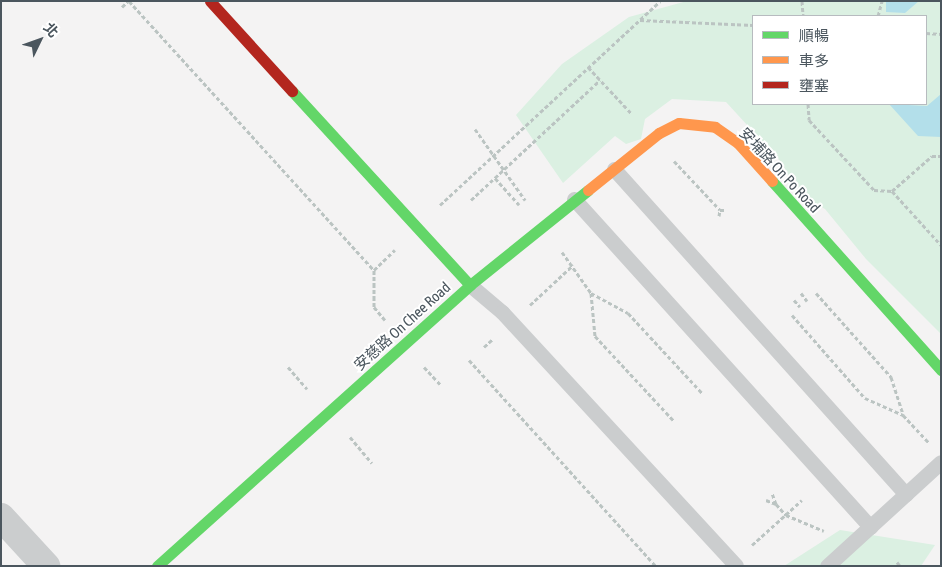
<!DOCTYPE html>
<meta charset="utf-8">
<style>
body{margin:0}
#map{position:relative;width:942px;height:567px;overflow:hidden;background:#f4f3f3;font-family:"Asap Condensed","Noto Sans TC",sans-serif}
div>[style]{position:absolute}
.green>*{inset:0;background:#dbf0e2}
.water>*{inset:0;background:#b3dfea}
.path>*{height:3px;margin-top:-1.5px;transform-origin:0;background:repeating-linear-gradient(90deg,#bbc4c2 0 4px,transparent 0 6.5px)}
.lane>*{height:15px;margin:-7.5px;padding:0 7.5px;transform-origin:7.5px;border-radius:7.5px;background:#cbcdce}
.street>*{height:28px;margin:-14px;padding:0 14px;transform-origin:14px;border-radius:14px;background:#cbcdce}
.fast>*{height:11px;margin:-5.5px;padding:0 5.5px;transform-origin:5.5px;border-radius:5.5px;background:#63d668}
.slow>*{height:11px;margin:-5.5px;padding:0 5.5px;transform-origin:5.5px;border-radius:5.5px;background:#ff974d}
.jam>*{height:11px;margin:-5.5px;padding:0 5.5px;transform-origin:5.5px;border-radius:5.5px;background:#b3261e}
span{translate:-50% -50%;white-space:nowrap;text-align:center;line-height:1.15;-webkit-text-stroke:4px #fff;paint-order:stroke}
.street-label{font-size:15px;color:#4b565e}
.frame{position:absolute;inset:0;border:2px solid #4b565e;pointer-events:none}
.legend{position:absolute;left:752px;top:15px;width:175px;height:90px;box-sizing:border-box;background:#fff;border:1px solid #b7bbbf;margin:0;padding:6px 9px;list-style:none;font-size:15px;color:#4b565e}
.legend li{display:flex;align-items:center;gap:10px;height:25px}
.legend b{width:25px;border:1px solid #b7bbbf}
.north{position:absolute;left:15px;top:15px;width:50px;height:50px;-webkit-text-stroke:4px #fff;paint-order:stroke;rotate:48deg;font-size:14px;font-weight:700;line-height:20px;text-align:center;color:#4b565e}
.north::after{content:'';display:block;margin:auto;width:18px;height:22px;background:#4b565e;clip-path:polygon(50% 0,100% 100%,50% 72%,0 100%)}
</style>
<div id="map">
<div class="green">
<div style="clip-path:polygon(evenodd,687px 1px,941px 1px,941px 334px,866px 259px,825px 209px,796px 192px,782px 163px,726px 102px,672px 99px,645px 119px,641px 139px,626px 144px,615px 136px,563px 183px,516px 115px,562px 64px,629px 17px,687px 1px,753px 16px,926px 16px,926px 104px,753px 104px,753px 16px)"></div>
<div style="clip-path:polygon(840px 530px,935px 545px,921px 566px,784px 566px)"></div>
</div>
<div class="water">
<div style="clip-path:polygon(886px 1px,919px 1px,905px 13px,886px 12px)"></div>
<div style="clip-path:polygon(941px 94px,941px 137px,918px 136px,889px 104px,927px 106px)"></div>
</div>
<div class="path">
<div style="left:129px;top:1px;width:364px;rotate:47.7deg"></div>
<div style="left:374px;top:270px;width:29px;rotate:-44deg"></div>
<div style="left:802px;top:1px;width:15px;rotate:86deg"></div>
<div style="left:122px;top:7px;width:8px;rotate:-45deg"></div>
<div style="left:878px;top:16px;width:16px;rotate:-75deg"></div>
<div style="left:640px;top:20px;width:113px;rotate:2.5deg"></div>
<div style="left:926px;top:33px;width:15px;rotate:4deg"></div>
<div style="left:588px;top:67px;width:64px;rotate:46.9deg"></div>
<div style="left:808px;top:104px;width:16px;rotate:86deg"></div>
<div style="left:809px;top:120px;width:96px;rotate:47.1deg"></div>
<div style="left:874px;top:190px;width:18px;rotate:3deg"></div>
<div style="left:892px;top:191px;width:73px;rotate:47.8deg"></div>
<div style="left:475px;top:129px;width:87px;rotate:54.8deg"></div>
<div style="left:674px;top:161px;width:67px;rotate:46.8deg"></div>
<div style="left:495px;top:178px;width:36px;rotate:48deg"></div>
<div style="left:892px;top:191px;width:53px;rotate:-41.2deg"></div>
<div style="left:932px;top:156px;width:9px"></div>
<div style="left:471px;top:200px;width:176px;rotate:-42.9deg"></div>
<div style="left:440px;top:205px;width:300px;rotate:-42.8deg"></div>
<div style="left:719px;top:216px;width:6px;rotate:-81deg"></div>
<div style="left:720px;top:210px;width:6px"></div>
<div style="left:562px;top:252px;width:50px;rotate:54.7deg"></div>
<div style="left:591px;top:293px;width:42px;rotate:28.4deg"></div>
<div style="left:628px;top:313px;width:110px;rotate:47.2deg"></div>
<div style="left:374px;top:270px;width:37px;rotate:90deg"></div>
<div style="left:374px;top:307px;width:17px;rotate:50deg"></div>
<div style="left:591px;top:293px;width:43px;rotate:84.7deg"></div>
<div style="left:595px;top:336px;width:116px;rotate:47.1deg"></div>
<div style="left:801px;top:293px;width:10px;rotate:53deg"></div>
<div style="left:816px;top:293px;width:113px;rotate:48.2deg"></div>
<div style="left:891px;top:377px;width:39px;rotate:72deg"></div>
<div style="left:794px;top:300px;width:9px;rotate:49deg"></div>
<div style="left:530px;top:305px;width:59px;rotate:-42.9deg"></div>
<div style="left:792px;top:315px;width:111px;rotate:48.7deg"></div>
<div style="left:865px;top:398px;width:42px;rotate:24.1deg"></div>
<div style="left:903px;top:415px;width:37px;rotate:47deg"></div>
<div style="left:484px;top:347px;width:12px;rotate:-42deg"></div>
<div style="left:469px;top:360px;width:278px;rotate:47.8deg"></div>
<div style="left:288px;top:367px;width:29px;rotate:49deg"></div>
<div style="left:424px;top:367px;width:25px;rotate:47deg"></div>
<div style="left:350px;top:437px;width:34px;rotate:50deg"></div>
<div style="left:766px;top:500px;width:11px;rotate:22deg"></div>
<div style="left:776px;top:504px;width:12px;rotate:-110deg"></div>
<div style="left:776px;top:504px;width:15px;rotate:48deg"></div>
<div style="left:786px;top:515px;width:41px;rotate:22.8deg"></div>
<div style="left:752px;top:545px;width:67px;rotate:-42deg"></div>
<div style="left:897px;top:562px;width:5px;rotate:53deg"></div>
</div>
<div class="lane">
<div style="left:614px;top:169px;width:437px;rotate:48.1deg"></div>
<div style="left:574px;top:199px;width:442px;rotate:47.9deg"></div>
<div style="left:470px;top:285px;width:42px;rotate:40.2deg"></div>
<div style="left:502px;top:312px;width:345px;rotate:47.3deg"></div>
<div style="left:827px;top:566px;width:154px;rotate:-42.4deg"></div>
</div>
<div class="street">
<div style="left:1px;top:517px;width:67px;rotate:47.4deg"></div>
</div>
<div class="fast">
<div style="left:292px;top:91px;width:263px;rotate:47.5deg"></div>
<div style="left:772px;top:181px;width:254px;rotate:48.2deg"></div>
<div style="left:157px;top:566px;width:421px;rotate:-41.9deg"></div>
<div style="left:470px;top:285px;width:151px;rotate:-38.8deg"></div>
</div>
<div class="slow">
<div style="left:588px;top:190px;width:91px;rotate:-38.8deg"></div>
<div style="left:659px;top:133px;width:22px;rotate:-27deg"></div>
<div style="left:679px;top:123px;width:36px;rotate:6deg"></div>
<div style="left:715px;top:127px;width:28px;rotate:35deg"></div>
<div style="left:738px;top:143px;width:51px;rotate:48.2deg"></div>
</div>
<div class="jam">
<div style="left:210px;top:1px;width:122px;rotate:47.7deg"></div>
</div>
<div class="street-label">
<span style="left:780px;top:170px;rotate:47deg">安埔路 On Po Road</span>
<span style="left:402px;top:326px;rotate:-42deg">安慈路 On Chee Road</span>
</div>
<div class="frame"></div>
<ul class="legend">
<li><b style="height:6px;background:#63d668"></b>順暢</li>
<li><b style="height:6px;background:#ff974d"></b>車多</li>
<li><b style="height:6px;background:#b3261e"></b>壅塞</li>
</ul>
<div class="north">北</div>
</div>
